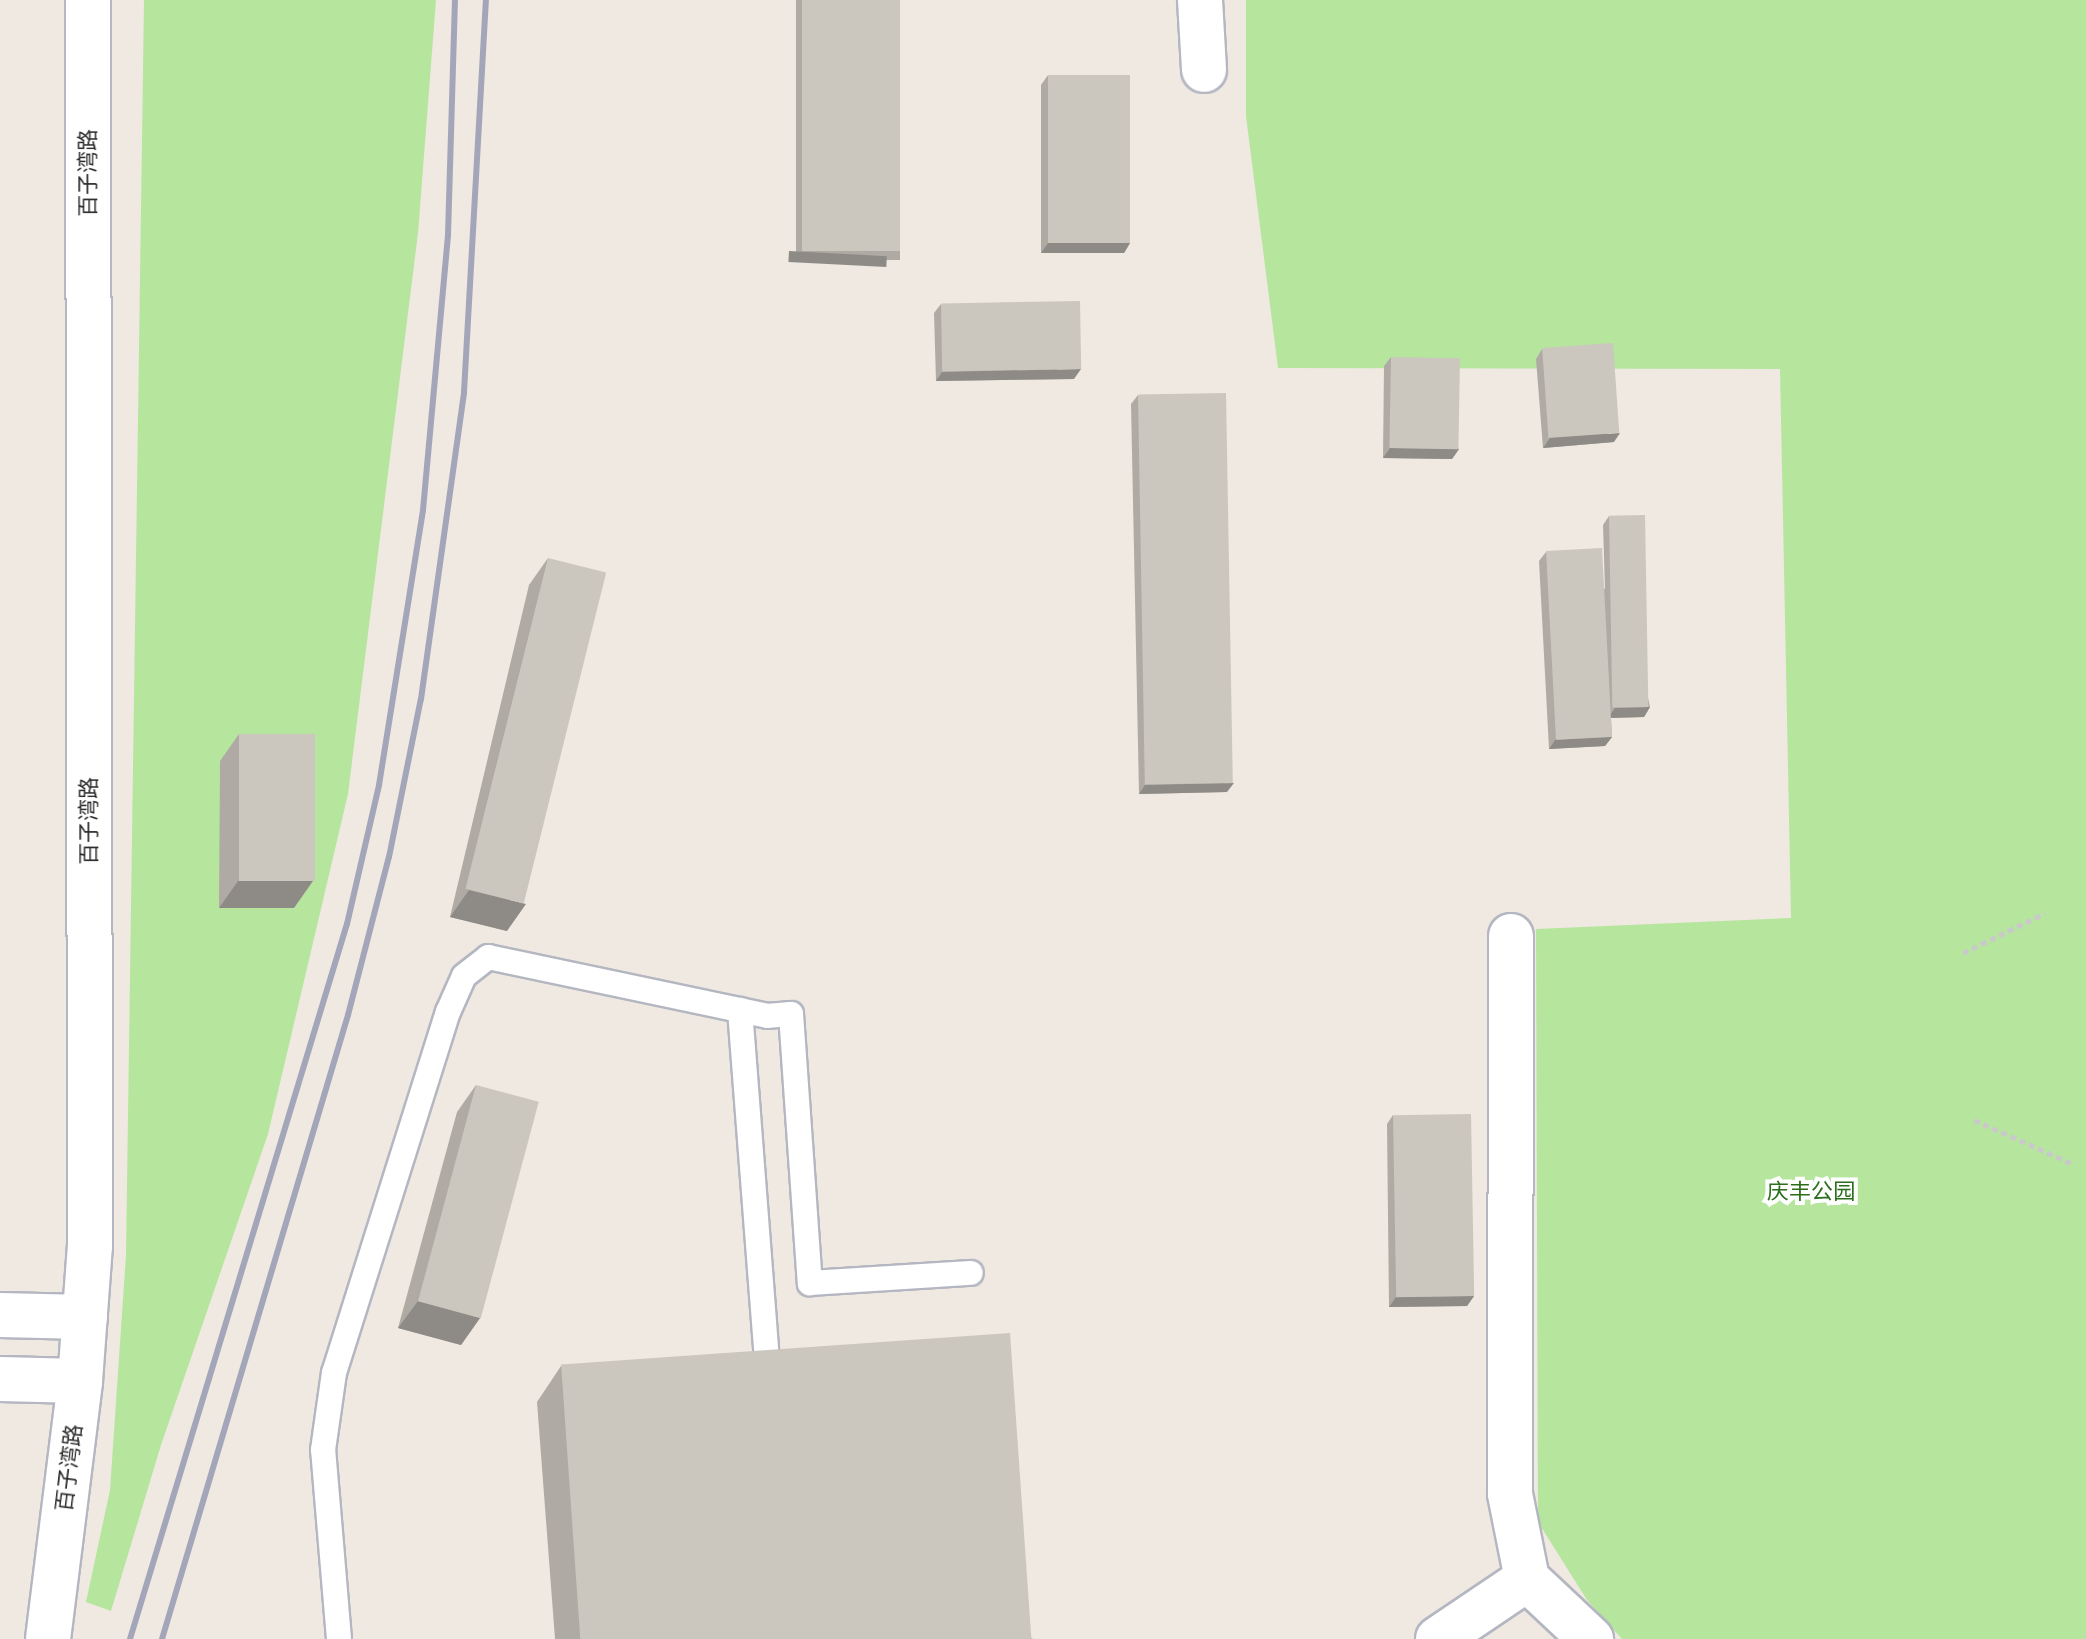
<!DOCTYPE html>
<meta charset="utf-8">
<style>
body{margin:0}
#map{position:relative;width:2086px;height:1639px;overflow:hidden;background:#efe9e1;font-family:"Work Sans","Noto Sans SC",sans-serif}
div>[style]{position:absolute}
.green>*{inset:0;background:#b6e59e}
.path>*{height:5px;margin-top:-2.5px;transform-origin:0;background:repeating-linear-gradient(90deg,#c9c9c9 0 6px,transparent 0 10px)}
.roads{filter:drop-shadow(2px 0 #b4b7c1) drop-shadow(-2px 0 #b4b7c1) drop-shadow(0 2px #b4b7c1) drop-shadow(0 -2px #b4b7c1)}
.lane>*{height:24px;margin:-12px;padding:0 12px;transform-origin:12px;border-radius:12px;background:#fff}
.street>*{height:44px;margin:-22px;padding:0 22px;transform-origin:22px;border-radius:22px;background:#fff}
.secondary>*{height:44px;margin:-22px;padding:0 22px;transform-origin:22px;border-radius:22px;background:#fff}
.rail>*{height:6px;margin:-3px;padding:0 3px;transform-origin:3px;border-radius:3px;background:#a3a6b8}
.wall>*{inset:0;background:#afaba4;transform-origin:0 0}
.shaded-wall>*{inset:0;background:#8e8b86;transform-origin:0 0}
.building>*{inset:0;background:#cbc7bf;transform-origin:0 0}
span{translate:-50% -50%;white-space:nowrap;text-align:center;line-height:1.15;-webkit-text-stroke:8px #fff;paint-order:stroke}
.street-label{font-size:22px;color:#2e2e2e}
.park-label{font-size:22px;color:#2c6e1b}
</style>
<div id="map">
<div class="green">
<div style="clip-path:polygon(144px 0,436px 0,418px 233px,348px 794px,268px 1134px,161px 1445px,111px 1611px,86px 1602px,110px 1490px,126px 1255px)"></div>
<div style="clip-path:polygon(1246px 0,2086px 0,2086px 1639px,1622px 1639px,1587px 1600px,1538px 1522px,1536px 929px,1791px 918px,1780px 369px,1278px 368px,1246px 116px)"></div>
</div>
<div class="path">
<div style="left:1963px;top:953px;width:91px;rotate:-26deg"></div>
<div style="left:1974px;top:1120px;width:106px;rotate:23.9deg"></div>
</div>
<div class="roads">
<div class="lane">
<div style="left:740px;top:1010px;width:351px;rotate:85.6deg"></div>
<div style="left:339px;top:1639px;width:190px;rotate:-94.8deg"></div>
<div style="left:323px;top:1450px;width:78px;rotate:-81.9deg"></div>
<div style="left:334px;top:1373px;width:379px;rotate:-72.5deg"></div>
<div style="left:448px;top:1012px;width:39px;rotate:-66deg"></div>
<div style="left:464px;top:976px;width:31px;rotate:-38deg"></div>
<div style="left:488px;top:957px;width:285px;rotate:11.9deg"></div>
<div style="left:767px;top:1016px;width:24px;rotate:-5deg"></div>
<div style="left:791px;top:1014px;width:270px;rotate:86deg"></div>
<div style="left:810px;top:1283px;width:161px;rotate:-3.6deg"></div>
</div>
<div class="street">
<div style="left:1200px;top:0;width:70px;rotate:86.7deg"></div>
<div style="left:1527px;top:1579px;width:88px;rotate:43.2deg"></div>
<div style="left:1438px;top:1639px;width:107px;rotate:-34deg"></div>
<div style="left:1527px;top:1579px;width:87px;rotate:-101.3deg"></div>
<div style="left:1510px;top:1494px;width:558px;rotate:-89.9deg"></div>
</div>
<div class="secondary">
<div style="left:0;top:1315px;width:85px;rotate:1.3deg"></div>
<div style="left:0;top:1379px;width:80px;rotate:1.4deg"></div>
<div style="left:48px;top:1639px;width:260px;rotate:-82.9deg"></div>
<div style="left:80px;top:1381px;width:135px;rotate:-85.8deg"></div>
<div style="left:90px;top:1246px;width:1246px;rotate:-90.09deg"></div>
</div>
</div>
<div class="rail">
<div style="left:130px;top:1639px;width:747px;rotate:-73.12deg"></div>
<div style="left:347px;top:924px;width:143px;rotate:-77deg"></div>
<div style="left:379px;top:785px;width:278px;rotate:-80.9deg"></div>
<div style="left:423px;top:510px;width:276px;rotate:-84.8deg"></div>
<div style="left:448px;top:235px;width:235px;rotate:-88.3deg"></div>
<div style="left:162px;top:1639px;width:651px;rotate:-73.4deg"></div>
<div style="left:348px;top:1015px;width:163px;rotate:-75.5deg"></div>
<div style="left:389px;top:857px;width:161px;rotate:-78.6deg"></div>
<div style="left:421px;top:699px;width:310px;rotate:-82deg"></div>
<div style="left:464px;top:392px;width:393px;rotate:-86.8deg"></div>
</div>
<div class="wall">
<div style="left:796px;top:0;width:104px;height:260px"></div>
<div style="clip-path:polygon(1048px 75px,1130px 243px,1124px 253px,1041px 253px,1041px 85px)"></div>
<div style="clip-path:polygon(941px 304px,1074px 379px,936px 381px,934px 313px)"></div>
<div style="clip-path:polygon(1542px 349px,1614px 442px,1543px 448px,1536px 359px)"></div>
<div style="clip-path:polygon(1391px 357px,1459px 449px,1452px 459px,1383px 458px,1384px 366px)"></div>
<div style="clip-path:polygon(1138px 395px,1227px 792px,1139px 794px,1131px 404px)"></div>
<div style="clip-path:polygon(1609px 516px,1650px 707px,1644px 717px,1611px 718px,1612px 737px,1605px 746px,1549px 749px,1539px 561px,1546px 552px,1605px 589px,1603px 525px)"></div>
<div style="clip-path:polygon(548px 558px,507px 931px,450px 917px,529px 585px)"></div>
<div style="clip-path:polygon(239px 734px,294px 908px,219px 908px,220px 761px)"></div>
<div style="clip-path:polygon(476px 1085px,480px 1318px,461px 1345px,398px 1328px,457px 1112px)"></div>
<div style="clip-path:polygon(1393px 1115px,1474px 1296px,1467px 1306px,1389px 1307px,1387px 1124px)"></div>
<div style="clip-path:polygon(561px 1366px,1033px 1639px,555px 1639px,537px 1402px)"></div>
</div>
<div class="shaded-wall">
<div style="clip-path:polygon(1048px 243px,1130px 243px,1124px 253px,1041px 253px)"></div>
<div style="left:789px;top:251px;width:98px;height:11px;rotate:3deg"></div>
<div style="clip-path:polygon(1081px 369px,1074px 379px,936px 381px,942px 372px)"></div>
<div style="clip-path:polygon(1620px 433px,1614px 442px,1543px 448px,1550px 438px)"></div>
<div style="clip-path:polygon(1390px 448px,1459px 449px,1452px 459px,1383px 458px)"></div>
<div style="clip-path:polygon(1650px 707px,1644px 717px,1608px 718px,1615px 708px)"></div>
<div style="clip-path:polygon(1612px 737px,1605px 746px,1549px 749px,1555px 740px)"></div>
<div style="clip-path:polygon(1234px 783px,1227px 792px,1139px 794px,1145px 785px)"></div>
<div style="clip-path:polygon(238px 881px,313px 881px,294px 908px,219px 908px)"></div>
<div style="clip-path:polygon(469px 890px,526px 904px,507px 931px,450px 917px)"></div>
<div style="clip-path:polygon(1474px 1296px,1467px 1306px,1389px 1307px,1396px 1297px)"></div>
<div style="clip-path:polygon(418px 1301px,480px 1318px,461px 1345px,398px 1328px)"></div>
</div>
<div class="building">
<div style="left:802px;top:0;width:98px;height:251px"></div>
<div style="left:1048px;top:75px;width:82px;height:168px"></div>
<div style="left:1080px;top:301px;width:68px;height:139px;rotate:89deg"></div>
<div style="left:1613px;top:343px;width:90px;height:71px;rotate:86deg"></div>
<div style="left:1391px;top:357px;width:69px;height:91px;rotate:1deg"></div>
<div style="left:1226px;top:393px;width:390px;height:88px;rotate:89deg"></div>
<div style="left:1645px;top:515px;width:192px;height:36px;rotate:89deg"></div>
<div style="left:1602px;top:548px;width:189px;height:56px;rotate:87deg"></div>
<div style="left:548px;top:558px;width:60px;height:341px;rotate:14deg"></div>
<div style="left:239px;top:734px;width:76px;height:147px"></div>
<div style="left:476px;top:1085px;width:65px;height:224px;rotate:15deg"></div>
<div style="left:1471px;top:1114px;width:182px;height:78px;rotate:89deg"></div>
<div style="left:1010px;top:1333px;width:307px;height:450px;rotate:86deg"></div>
</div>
<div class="street-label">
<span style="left:88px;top:173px;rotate:-90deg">百子湾路</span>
<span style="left:89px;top:821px;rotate:-90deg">百子湾路</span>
<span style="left:69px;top:1468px;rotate:-83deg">百子湾路</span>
</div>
<div class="park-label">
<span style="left:1811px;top:1192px">庆丰公园</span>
</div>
</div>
